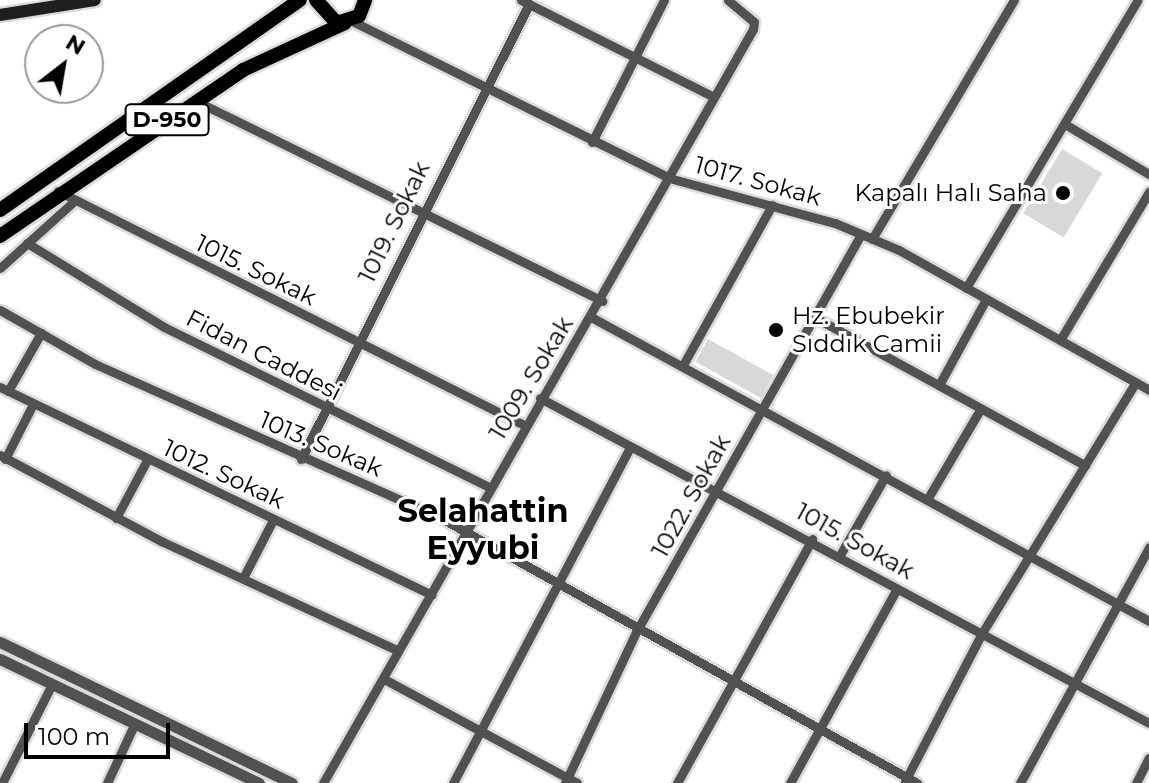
<!DOCTYPE html>
<meta charset="utf-8">
<style>
body{margin:0}
#map{position:relative;width:1149px;height:783px;overflow:hidden;background:#fff;font-family:Montserrat,sans-serif}
div>[style]{position:absolute}
.green>*{inset:0;background:#d8d8d8;transform-origin:0 0}
.roads{filter:drop-shadow(2px 0 #dbdbdb) drop-shadow(-2px 0 #dbdbdb) drop-shadow(0 2px #dbdbdb) drop-shadow(0 -2px #dbdbdb)}
.minor>*{height:9px;margin:-4.5px;padding:0 4.5px;transform-origin:4.5px;border-radius:4.5px;background:#515151}
.tertiary>*{height:11px;margin:-5.5px;padding:0 5.5px;transform-origin:5.5px;border-radius:5.5px;background:#515151}
.secondary>*{height:12px;margin:-6px;padding:0 6px;transform-origin:6px;border-radius:6px;background:#1e1e1e}
.trunk>*{height:14px;margin:-7px;padding:0 7px;transform-origin:7px;border-radius:7px;background:#000}
.dots>*{width:22px;height:22px;translate:-50% -50%;box-sizing:border-box;border:4px solid #fff;border-radius:50%}
span{translate:-50% -50%;white-space:nowrap;text-align:center;line-height:1.15;-webkit-text-stroke:6px #fff;paint-order:stroke}
.shield-label span{padding:2px 6px;background:#fff;border:2px solid;border-radius:6px;-webkit-text-stroke-width:0}
.shield-label{font-size:22px;color:#000;font-weight:700}
.street-label{font-size:24px;color:#000}
.poi-label{font-size:24px;color:#000}
.right{translate:-100% -50%;text-align:right}
.left{translate:0 -50%;text-align:left}
.district-label{font-size:32px;color:#000;font-weight:700}
.north{position:absolute;left:24px;top:24px;width:80px;height:80px;box-sizing:border-box;background:#fff;border:2px solid #999;border-radius:50%;rotate:31deg;font-size:22px;font-weight:700;line-height:32px;text-align:center;color:#000}
.north::after{content:'';display:block;margin:auto;width:28px;height:36px;background:#000;clip-path:polygon(50% 0,100% 100%,50% 72%,0 100%)}
.scale{position:absolute;left:24px;top:723px;width:146px;height:36px;box-sizing:border-box;border:4px solid #000;border-top:0;padding-left:10px;font-size:24px;line-height:28px;white-space:nowrap;color:#000;-webkit-text-stroke:6px #fff;paint-order:stroke}
</style>
<div id="map">
<div class="green">
<div style="left:1062px;top:149px;width:47px;height:75px;rotate:31deg"></div>
<div style="left:708px;top:339px;width:75px;height:26px;rotate:29deg"></div>
</div>
<div class="roads">
<div class="minor">
<div style="left:521px;top:0;width:216px;rotate:26.7deg"></div>
<div style="left:352px;top:21px;width:354px;rotate:26.3deg"></div>
<div style="left:669px;top:178px;width:172px;rotate:15.2deg"></div>
<div style="left:835px;top:223px;width:69px;rotate:22.9deg"></div>
<div style="left:899px;top:250px;width:287px;rotate:29.2deg"></div>
<div style="left:196px;top:101px;width:453px;rotate:26.2deg"></div>
<div style="left:1068px;top:126px;width:94px;rotate:30.7deg"></div>
<div style="left:592px;top:142px;width:159px;rotate:-63.1deg"></div>
<div style="left:58px;top:191px;width:521px;rotate:26.66deg"></div>
<div style="left:872px;top:239px;width:278px;rotate:-59.3deg"></div>
<div style="left:27px;top:243px;width:161px;rotate:31.5deg"></div>
<div style="left:164px;top:327px;width:364px;rotate:26.2deg"></div>
<div style="left:0;top:268px;width:97px;rotate:-42.1deg"></div>
<div style="left:966px;top:288px;width:335px;rotate:-59.2deg"></div>
<div style="left:0;top:310px;width:109px;rotate:29.6deg"></div>
<div style="left:95px;top:364px;width:379px;rotate:24deg"></div>
<div style="left:441px;top:518px;width:545px;rotate:29.11deg"></div>
<div style="left:591px;top:317px;width:635px;rotate:28.58deg"></div>
<div style="left:816px;top:318px;width:307px;rotate:28.7deg"></div>
<div style="left:1060px;top:340px;width:173px;rotate:-59deg"></div>
<div style="left:683px;top:365px;width:183px;rotate:-60.9deg"></div>
<div style="left:939px;top:385px;width:98px;rotate:-61.3deg"></div>
<div style="left:0;top:387px;width:479px;rotate:25.7deg"></div>
<div style="left:8px;top:391px;width:67px;rotate:-60.4deg"></div>
<div style="left:540px;top:398px;width:690px;rotate:28.09deg"></div>
<div style="left:0;top:455px;width:183px;rotate:28.1deg"></div>
<div style="left:161px;top:541px;width:260px;rotate:24.8deg"></div>
<div style="left:5px;top:459px;width:62px;rotate:-63deg"></div>
<div style="left:301px;top:459px;width:509px;rotate:-63.38deg"></div>
<div style="left:928px;top:498px;width:104px;rotate:-59.5deg"></div>
<div style="left:116px;top:518px;width:66px;rotate:-61.9deg"></div>
<div style="left:840px;top:555px;width:92px;rotate:-60.1deg"></div>
<div style="left:243px;top:578px;width:65px;rotate:-62.7deg"></div>
<div style="left:384px;top:679px;width:219px;rotate:28.3deg"></div>
<div style="left:905px;top:781px;width:167px;rotate:-62.5deg"></div>
<div style="left:982px;top:633px;width:294px;rotate:-58.5deg"></div>
<div style="left:2px;top:783px;width:111px;rotate:-63.2deg"></div>
<div style="left:107px;top:783px;width:64px;rotate:-65deg"></div>
<div style="left:323px;top:783px;width:868px;rotate:-60.3deg"></div>
<div style="left:753px;top:29px;width:7px;rotate:-82deg"></div>
<div style="left:754px;top:22px;width:34px;rotate:-140deg"></div>
<div style="left:453px;top:783px;width:380px;rotate:-62.2deg"></div>
<div style="left:565px;top:783px;width:167px;rotate:-64.8deg"></div>
<div style="left:636px;top:632px;width:457px;rotate:-60.5deg"></div>
<div style="left:677px;top:783px;width:279px;rotate:-61deg"></div>
<div style="left:790px;top:783px;width:222px;rotate:-61.2deg"></div>
<div style="left:1020px;top:783px;width:269px;rotate:-61.3deg"></div>
<div style="left:1136px;top:783px;width:28px;rotate:-63deg"></div>
</div>
<div class="tertiary">
<div style="left:0;top:642px;width:324px;rotate:25.8deg"></div>
<div style="left:0;top:659px;width:287px;rotate:25.6deg"></div>
</div>
<div class="secondary">
<div style="left:0;top:15px;width:96px;rotate:-9deg"></div>
</div>
<div class="trunk">
<div style="left:316px;top:0;width:31px;rotate:48deg"></div>
<div style="left:337px;top:23px;width:23px;rotate:-18deg"></div>
<div style="left:359px;top:16px;width:17px;rotate:-69deg"></div>
<div style="left:0;top:210px;width:366px;rotate:-35deg"></div>
<div style="left:0;top:236px;width:294px;rotate:-34.3deg"></div>
<div style="left:243px;top:70px;width:112px;rotate:-24.7deg"></div>
</div>
</div>
<div class="dots">
<div style="left:1063px;top:193px;background:#000"></div>
<div style="left:776px;top:330px;background:#000"></div>
</div>
<div class="shield-label">
<span style="left:167px;top:120px">D-950</span>
</div>
<div class="street-label">
<span style="left:758px;top:181px;rotate:15deg">1017. Sokak</span>
<span style="left:394px;top:222px;rotate:-64deg">1019. Sokak</span>
<span style="left:256px;top:270px;rotate:26deg">1015. Sokak</span>
<span style="left:264px;top:355px;rotate:27deg">Fidan Caddesi</span>
<span style="left:531px;top:378px;rotate:-59deg">1009. Sokak</span>
<span style="left:321px;top:444px;rotate:23deg">1013. Sokak</span>
<span style="left:224px;top:474px;rotate:25deg">1012. Sokak</span>
<span style="left:691px;top:496px;rotate:-61deg">1022. Sokak</span>
<span style="left:855px;top:541px;rotate:29deg">1015. Sokak</span>
</div>
<div class="poi-label">
<span class="right" style="left:1047px;top:193px">Kapalı Halı Saha</span>
<span class="left" style="left:792px;top:330px">Hz. Ebubekir<br>Sıddık Camii</span>
</div>
<div class="district-label">
<span style="left:483px;top:530px">Selahattin<br>Eyyubi</span>
</div>
<div class="north">N</div>
<div class="scale">100 m</div>
</div>
